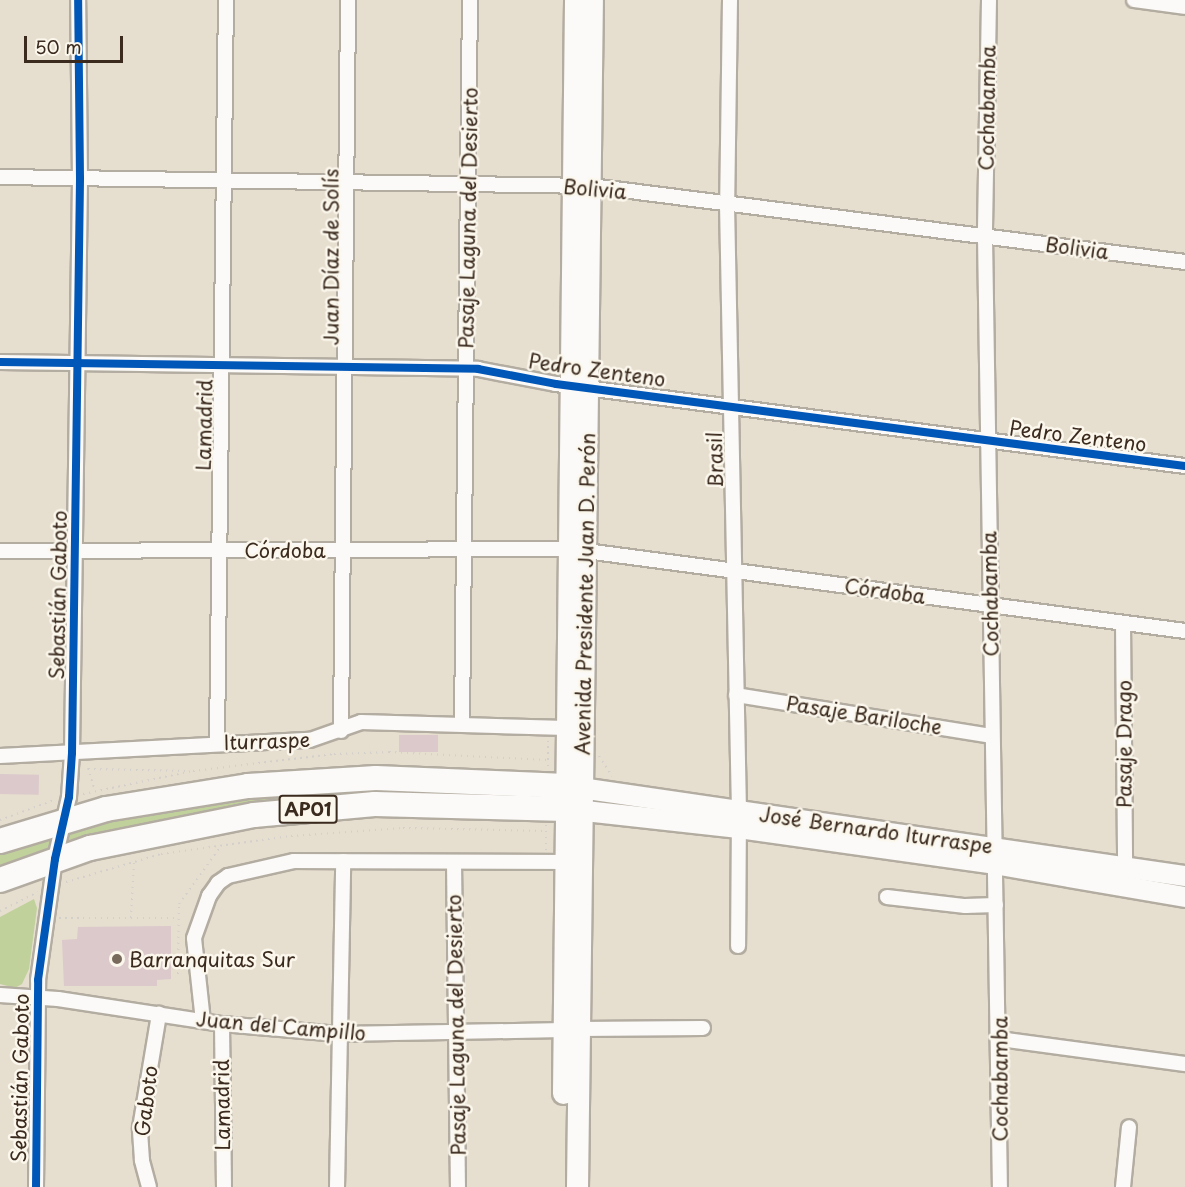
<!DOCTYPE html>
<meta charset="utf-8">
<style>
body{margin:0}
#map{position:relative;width:1185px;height:1187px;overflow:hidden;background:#e6dece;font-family:"Playpen Sans",sans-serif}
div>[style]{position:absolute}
.green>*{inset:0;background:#c1d19b}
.building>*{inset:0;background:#dbc9cb;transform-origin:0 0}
.path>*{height:2px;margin-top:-1px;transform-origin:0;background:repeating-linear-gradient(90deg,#d3d0cb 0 1.5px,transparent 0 6px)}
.roads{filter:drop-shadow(2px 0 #b3aca1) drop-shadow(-2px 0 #b3aca1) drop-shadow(0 2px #b3aca1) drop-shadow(0 -2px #b3aca1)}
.minor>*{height:14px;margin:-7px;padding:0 7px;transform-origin:7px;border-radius:7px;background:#fbfaf8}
.secondary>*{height:20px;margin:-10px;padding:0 10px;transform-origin:10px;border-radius:10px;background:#fbfaf8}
.primary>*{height:21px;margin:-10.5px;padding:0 10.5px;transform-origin:10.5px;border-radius:10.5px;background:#fbfaf8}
.motorway>*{height:24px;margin:-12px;padding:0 12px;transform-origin:12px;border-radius:12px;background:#fbfaf8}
.cycleway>*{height:8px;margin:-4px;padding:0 4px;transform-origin:4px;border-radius:4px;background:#0057b8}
.dots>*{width:16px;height:16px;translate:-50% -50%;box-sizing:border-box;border:3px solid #fbf7ec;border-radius:50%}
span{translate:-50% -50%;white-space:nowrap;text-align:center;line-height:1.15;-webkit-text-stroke:5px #fbf7ec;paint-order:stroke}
.shield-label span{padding:2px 4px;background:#fbf7ec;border:2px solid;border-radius:4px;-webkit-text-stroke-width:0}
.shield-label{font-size:18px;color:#3b2a1e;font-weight:700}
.street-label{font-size:20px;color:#3b2a1e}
.poi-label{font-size:20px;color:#3b2a1e}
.left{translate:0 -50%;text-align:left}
.scale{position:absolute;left:24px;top:36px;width:99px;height:27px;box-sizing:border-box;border:3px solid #3b2a1e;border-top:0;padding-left:8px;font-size:18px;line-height:21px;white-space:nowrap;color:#3b2a1e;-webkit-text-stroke:4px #fbf7ec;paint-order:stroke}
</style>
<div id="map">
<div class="green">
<div style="clip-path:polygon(441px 779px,566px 809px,313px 808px,0 880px,0 841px,106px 809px)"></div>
<div style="clip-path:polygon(34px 899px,37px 908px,29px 969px,22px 984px,15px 988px,0 984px,0 917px)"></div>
</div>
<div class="building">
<div style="left:399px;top:735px;width:39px;height:17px"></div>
<div style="left:0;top:774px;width:39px;height:20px;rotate:1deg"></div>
<div style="clip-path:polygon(171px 926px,171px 979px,157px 980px,157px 986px,64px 986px,62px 940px,77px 939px,78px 927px)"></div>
</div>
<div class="path">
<div style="left:599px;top:756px;width:24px;rotate:57deg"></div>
<div style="left:548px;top:766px;width:25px;rotate:-90deg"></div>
<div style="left:88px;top:768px;width:24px;rotate:73deg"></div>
<div style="left:88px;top:769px;width:99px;rotate:1.2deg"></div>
<div style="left:83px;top:794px;width:112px;rotate:-11.8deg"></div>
<div style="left:193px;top:771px;width:142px;rotate:-6.9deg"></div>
<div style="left:334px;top:754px;width:55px;rotate:-2.1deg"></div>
<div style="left:389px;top:752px;width:159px;rotate:2.9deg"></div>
<div style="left:0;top:820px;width:58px;rotate:-20.3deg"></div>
<div style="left:546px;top:825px;width:25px;rotate:90deg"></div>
<div style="left:66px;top:882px;width:99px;rotate:-16.4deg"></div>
<div style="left:161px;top:854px;width:131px;rotate:-7.9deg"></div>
<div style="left:291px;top:836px;width:112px;rotate:-4.1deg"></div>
<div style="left:403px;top:828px;width:143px;rotate:1.2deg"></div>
<div style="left:0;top:911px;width:42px;rotate:-26.6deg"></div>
<div style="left:59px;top:918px;width:120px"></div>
<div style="left:131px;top:918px;width:56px;rotate:-86.9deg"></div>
<div style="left:178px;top:974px;width:70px;rotate:-89.2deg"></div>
<div style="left:179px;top:904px;width:72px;rotate:-54.1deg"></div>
</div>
<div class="roads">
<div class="minor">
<div style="left:730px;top:0;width:204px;rotate:90.8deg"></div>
<div style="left:727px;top:204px;width:608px;rotate:88.87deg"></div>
<div style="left:739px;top:812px;width:134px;rotate:90.4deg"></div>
<div style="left:989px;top:0;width:237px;rotate:91deg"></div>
<div style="left:985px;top:237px;width:950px;rotate:89.1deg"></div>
<div style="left:1134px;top:0;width:51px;rotate:7.8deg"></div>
<div style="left:0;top:177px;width:591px;rotate:0.87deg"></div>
<div style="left:591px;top:186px;width:599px;rotate:7.29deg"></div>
<div style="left:0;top:362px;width:478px;rotate:0.8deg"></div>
<div style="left:478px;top:369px;width:79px;rotate:10.9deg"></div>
<div style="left:556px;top:384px;width:634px;rotate:7.43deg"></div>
<div style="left:0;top:551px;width:570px;rotate:-0.2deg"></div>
<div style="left:586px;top:551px;width:604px;rotate:7.61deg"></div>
<div style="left:1123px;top:623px;width:242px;rotate:89.5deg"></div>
<div style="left:736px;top:695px;width:259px;rotate:9.1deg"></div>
<div style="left:462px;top:723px;width:723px;rotate:-89.37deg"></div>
<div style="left:341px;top:731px;width:731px;rotate:-89.45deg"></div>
<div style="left:217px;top:742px;width:742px;rotate:-89.31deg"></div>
<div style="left:0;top:756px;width:310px;rotate:-3deg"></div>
<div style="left:310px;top:740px;width:54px;rotate:-19.4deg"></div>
<div style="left:361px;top:722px;width:206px;rotate:1.7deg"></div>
<div style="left:454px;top:862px;width:325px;rotate:89.3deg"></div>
<div style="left:887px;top:897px;width:79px;rotate:6.6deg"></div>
<div style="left:965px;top:906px;width:31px;rotate:-2deg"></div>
<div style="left:0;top:995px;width:58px;rotate:3.9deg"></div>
<div style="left:58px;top:999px;width:166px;rotate:8.7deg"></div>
<div style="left:222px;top:1024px;width:117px;rotate:4.9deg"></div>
<div style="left:339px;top:1034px;width:225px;rotate:-1deg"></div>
<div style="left:203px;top:1021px;width:83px;rotate:-96.2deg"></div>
<div style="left:194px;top:938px;width:45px;rotate:-70.3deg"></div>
<div style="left:209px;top:896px;width:16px;rotate:-55deg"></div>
<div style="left:218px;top:883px;width:12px;rotate:-35deg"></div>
<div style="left:228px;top:876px;width:68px;rotate:-12.8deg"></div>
<div style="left:294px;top:861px;width:272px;rotate:0.2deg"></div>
<div style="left:222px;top:1024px;width:163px;rotate:89.3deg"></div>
<div style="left:579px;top:1029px;width:124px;rotate:-0.5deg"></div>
<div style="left:1000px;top:1039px;width:187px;rotate:7.7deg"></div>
<div style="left:36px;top:1187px;width:207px;rotate:-89.4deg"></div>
<div style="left:38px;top:980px;width:122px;rotate:-82deg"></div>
<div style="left:55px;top:859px;width:64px;rotate:-77.3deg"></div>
<div style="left:69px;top:797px;width:44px;rotate:-86.1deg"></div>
<div style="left:72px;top:753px;width:575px;rotate:-89.2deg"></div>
<div style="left:80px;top:178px;width:178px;rotate:-90.6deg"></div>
<div style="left:149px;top:1187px;width:28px;rotate:-105deg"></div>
<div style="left:142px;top:1160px;width:32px;rotate:-94deg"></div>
<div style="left:140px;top:1128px;width:116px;rotate:-80.5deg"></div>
<div style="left:337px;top:1187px;width:326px;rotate:-88.9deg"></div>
<div style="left:1123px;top:1187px;width:60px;rotate:-84.3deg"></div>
</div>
<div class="secondary">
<div style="left:567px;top:786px;width:625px;rotate:8.29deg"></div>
<div style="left:567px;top:809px;width:173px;rotate:6.3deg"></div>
<div style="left:739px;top:828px;width:258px;rotate:8deg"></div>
<div style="left:994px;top:864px;width:194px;rotate:9.8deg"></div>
</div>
<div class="primary">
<div style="left:563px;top:1093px;width:1093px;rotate:-89.37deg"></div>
<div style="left:577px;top:1187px;width:1187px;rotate:-89.28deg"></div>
</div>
<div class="motorway">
<div style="left:0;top:841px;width:111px;rotate:-16.8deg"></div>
<div style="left:106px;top:809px;width:144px;rotate:-9.2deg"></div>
<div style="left:248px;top:786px;width:128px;rotate:-3.6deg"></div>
<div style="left:376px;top:778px;width:190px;rotate:2.4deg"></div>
<div style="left:0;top:880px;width:96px;rotate:-19.6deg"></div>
<div style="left:90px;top:848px;width:167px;rotate:-11.4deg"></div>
<div style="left:254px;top:815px;width:121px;rotate:-5.2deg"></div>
<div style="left:375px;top:804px;width:191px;rotate:1.5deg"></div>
</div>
</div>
<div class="cycleway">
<div style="left:0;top:362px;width:478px;rotate:0.8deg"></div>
<div style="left:478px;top:369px;width:79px;rotate:10.9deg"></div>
<div style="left:556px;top:384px;width:634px;rotate:7.43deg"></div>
<div style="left:36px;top:1187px;width:207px;rotate:-89.4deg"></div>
<div style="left:38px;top:980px;width:122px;rotate:-82deg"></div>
<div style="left:55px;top:859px;width:64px;rotate:-77.3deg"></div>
<div style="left:69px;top:797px;width:44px;rotate:-86.1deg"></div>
<div style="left:72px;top:753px;width:575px;rotate:-89.2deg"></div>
<div style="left:80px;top:178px;width:178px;rotate:-90.6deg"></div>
</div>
<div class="dots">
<div style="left:117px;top:959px;background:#77695c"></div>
</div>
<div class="shield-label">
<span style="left:308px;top:809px">AP01</span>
</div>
<div class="street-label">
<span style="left:987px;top:108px;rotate:-89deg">Cochabamba</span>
<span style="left:595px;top:189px;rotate:5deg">Bolivia</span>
<span style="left:468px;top:218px;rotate:-89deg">Pasaje Laguna del Desierto</span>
<span style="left:1077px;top:248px;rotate:7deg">Bolivia</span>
<span style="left:331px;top:257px;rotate:-90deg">Juan Díaz de Solís</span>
<span style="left:597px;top:370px;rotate:8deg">Pedro Zenteno</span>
<span style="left:204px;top:425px;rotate:-89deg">Lamadrid</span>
<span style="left:1078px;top:436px;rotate:7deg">Pedro Zenteno</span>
<span style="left:715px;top:460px;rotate:-91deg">Brasil</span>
<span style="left:285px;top:550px">Córdoba</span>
<span style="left:885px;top:591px;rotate:8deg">Córdoba</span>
<span style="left:585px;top:594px;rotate:-89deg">Avenida Presidente Juan D. Perón</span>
<span style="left:990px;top:594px;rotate:-91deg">Cochabamba</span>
<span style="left:58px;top:595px;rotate:-89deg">Sebastián Gaboto</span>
<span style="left:864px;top:715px;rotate:9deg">Pasaje Bariloche</span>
<span style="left:267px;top:741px;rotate:-2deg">Iturraspe</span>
<span style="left:1124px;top:744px;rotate:-90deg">Pasaje Drago</span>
<span style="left:876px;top:830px;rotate:8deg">José Bernardo Iturraspe</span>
<span style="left:456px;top:1025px;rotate:-91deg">Pasaje Laguna del Desierto</span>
<span style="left:281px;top:1026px;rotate:5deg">Juan del Campillo</span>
<span style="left:20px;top:1078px;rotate:-89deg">Sebastián Gaboto</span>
<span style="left:1000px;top:1079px;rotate:-90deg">Cochabamba</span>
<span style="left:146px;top:1101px;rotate:-83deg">Gaboto</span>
<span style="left:222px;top:1105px;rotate:-91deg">Lamadrid</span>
</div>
<div class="poi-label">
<span class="left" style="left:129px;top:959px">Barranquitas Sur</span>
</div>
<div class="scale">50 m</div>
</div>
